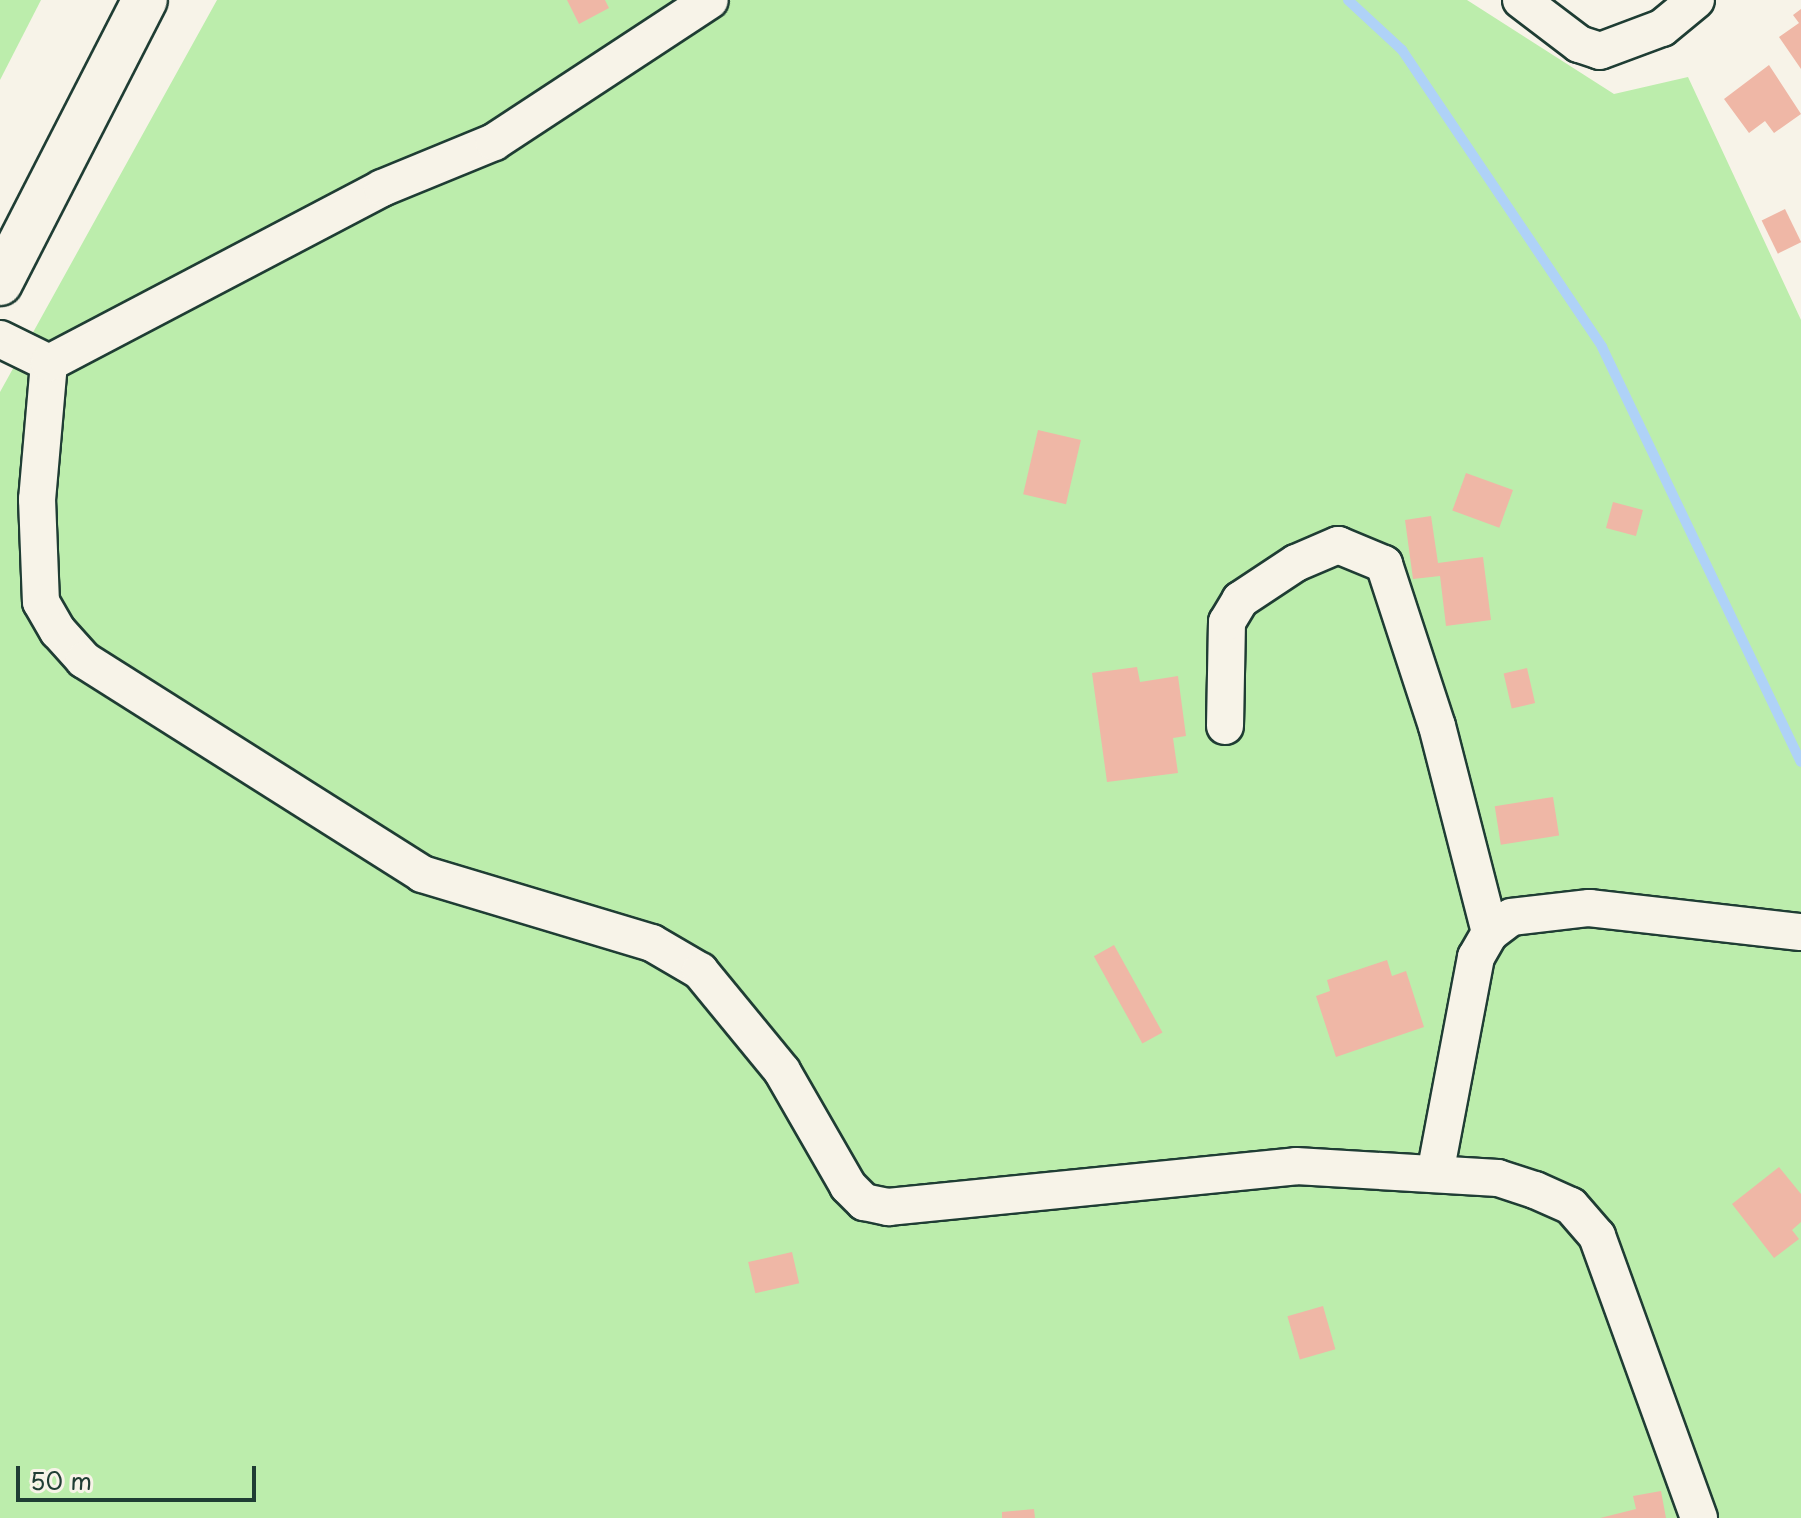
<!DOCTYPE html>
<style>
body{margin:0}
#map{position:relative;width:1801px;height:1518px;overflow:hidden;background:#f7f3e8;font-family:"Playpen Sans",sans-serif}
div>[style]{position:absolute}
.green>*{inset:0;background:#bcedac}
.stream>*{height:10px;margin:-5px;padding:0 5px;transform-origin:5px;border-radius:5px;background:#afd2f7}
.building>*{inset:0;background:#efb7a6;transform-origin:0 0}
.roads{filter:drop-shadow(2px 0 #1f3d34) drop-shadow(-2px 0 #1f3d34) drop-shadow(0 2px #1f3d34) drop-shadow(0 -2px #1f3d34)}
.street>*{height:36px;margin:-18px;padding:0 18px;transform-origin:18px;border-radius:18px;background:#f7f3e8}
.secondary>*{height:44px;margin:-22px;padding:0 22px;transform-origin:22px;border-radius:22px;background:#f7f3e8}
span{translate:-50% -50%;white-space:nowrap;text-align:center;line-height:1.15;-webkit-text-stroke:7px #f7f3e8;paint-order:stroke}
.scale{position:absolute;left:16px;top:1466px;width:240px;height:36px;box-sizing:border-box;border:4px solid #1f3d34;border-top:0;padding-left:10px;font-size:24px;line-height:28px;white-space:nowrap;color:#1f3d34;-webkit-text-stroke:6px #f7f3e8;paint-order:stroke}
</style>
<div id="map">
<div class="green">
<div style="clip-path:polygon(0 0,41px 0,0 80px)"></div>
<div style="clip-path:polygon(217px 0,1467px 0,1614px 94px,1688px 77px,1801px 320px,1801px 1518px,0 1518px,0 392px)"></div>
</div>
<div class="stream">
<div style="left:1348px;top:0;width:74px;rotate:42.8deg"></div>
<div style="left:1402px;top:50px;width:358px;rotate:56deg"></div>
<div style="left:1602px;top:347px;width:460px;rotate:64.4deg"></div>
</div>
<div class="building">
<div style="clip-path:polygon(567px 0,605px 0,609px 8px,579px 24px)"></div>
<div style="clip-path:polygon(1801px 9px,1801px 69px,1779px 37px,1799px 23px,1793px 15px)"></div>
<div style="clip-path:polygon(1769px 65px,1801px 114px,1774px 133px,1765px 121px,1749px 133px,1724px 99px)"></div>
<div style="left:1785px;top:209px;width:37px;height:26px;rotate:64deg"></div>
<div style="left:1038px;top:430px;width:44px;height:66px;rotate:13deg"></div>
<div style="left:1466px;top:473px;width:50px;height:40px;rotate:20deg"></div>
<div style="left:1613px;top:502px;width:31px;height:27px;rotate:15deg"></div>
<div style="clip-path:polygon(1431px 516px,1438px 563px,1483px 557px,1491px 620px,1446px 626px,1440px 576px,1413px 579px,1405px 520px)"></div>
<div style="clip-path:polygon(1137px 667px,1140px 682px,1178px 676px,1186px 736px,1173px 738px,1178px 773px,1107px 782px,1092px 673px)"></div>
<div style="left:1527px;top:668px;width:36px;height:24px;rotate:77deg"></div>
<div style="left:1553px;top:797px;width:39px;height:59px;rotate:81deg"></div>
<div style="left:1114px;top:945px;width:100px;height:23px;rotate:61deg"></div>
<div style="clip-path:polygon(1387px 960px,1392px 976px,1406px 971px,1424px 1027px,1336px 1057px,1316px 996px,1330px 991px,1327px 980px)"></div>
<div style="clip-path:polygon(1779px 1167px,1801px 1194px,1801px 1222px,1792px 1230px,1799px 1239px,1774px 1258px,1732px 1204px)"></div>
<div style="left:792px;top:1252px;width:32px;height:45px;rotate:77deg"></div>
<div style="left:1323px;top:1306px;width:45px;height:37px;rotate:74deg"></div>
<div style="clip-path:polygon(1661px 1491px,1666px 1518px,1600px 1518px,1636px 1509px,1633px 1496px)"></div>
<div style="clip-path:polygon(1034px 1509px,1035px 1518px,1002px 1518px,1002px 1512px)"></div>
</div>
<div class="roads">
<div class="street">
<div style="left:1521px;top:0;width:73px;rotate:37.2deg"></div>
<div style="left:1579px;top:44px;width:22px;rotate:18deg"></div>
<div style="left:1600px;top:51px;width:66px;rotate:-20.4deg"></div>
<div style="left:1662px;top:28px;width:44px;rotate:-39.5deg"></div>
<div style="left:0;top:339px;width:55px;rotate:26.1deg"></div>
<div style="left:49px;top:363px;width:137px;rotate:95deg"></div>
<div style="left:37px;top:499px;width:103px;rotate:87.8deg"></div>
<div style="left:41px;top:602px;width:34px;rotate:60deg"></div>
<div style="left:58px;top:631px;width:39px;rotate:48deg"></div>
<div style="left:84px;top:660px;width:400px;rotate:32.3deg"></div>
<div style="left:422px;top:874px;width:240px;rotate:16.7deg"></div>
<div style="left:652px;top:943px;width:56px;rotate:30.3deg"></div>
<div style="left:700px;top:971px;width:129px;rotate:50.6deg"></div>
<div style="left:782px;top:1071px;width:133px;rotate:60.1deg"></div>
<div style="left:848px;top:1186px;width:23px;rotate:45deg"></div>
<div style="left:864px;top:1202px;width:25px;rotate:12deg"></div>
<div style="left:888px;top:1207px;width:410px;rotate:-5.7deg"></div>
<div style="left:1296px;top:1166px;width:202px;rotate:3.4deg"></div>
<div style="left:1498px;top:1178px;width:39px;rotate:18deg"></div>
<div style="left:1535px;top:1190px;width:39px;rotate:24deg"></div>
<div style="left:1571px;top:1206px;width:40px;rotate:49deg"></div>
<div style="left:1597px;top:1236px;width:300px;rotate:70.1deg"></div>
<div style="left:49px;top:363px;width:376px;rotate:-27.7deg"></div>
<div style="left:382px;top:188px;width:121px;rotate:-22.3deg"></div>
<div style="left:494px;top:142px;width:258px;rotate:-33.3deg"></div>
<div style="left:1225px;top:726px;width:104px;rotate:-88.9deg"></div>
<div style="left:1227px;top:622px;width:26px;rotate:-59deg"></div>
<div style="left:1240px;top:600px;width:67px;rotate:-33.5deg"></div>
<div style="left:1296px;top:563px;width:46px;rotate:-23.2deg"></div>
<div style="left:1338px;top:545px;width:50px;rotate:22.4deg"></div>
<div style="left:1384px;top:564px;width:170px;rotate:71.9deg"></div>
<div style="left:1437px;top:726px;width:214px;rotate:75.6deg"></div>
<div style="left:1435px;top:1174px;width:221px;rotate:-79.3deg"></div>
<div style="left:1476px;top:957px;width:28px;rotate:-60deg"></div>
<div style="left:1490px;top:933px;width:26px;rotate:-37deg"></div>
<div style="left:1511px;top:917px;width:79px;rotate:-6.6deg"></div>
<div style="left:1589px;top:908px;width:213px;rotate:6.5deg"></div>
</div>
<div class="secondary">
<div style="left:0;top:283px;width:318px;rotate:-62.9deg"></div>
</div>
</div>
<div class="scale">50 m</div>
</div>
